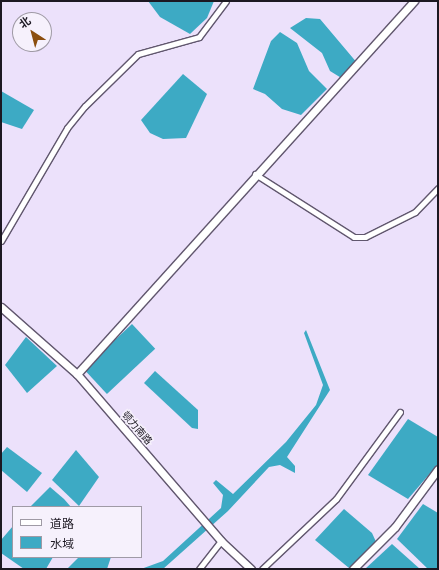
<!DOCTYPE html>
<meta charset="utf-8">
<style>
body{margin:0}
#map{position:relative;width:439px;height:570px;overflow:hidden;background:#ece1fb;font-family:"DejaVu Sans","Noto Sans SC",sans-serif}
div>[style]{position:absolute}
.water>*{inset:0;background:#3daac4;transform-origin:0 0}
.roads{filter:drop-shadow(1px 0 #61576e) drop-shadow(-1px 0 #61576e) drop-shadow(0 1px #61576e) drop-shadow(0 -1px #61576e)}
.minor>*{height:5px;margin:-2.5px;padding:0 2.5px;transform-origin:2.5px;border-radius:2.5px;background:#fff}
.tertiary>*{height:7px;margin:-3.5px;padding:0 3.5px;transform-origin:3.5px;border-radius:3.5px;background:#fff}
span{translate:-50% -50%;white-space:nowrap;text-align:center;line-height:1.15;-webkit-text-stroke:3px #f6f1fc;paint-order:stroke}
.street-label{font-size:10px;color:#1c1822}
.frame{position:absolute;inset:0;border:2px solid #1c1822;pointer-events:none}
.legend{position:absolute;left:12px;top:506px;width:130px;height:52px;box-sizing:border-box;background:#f6f1fc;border:1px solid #9f9aa5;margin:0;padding:5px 7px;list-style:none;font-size:12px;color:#1c1822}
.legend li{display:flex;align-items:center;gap:8px;height:20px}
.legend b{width:20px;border:1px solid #9f9aa5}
.north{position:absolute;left:12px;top:12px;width:40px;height:40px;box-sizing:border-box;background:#f6f1fc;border:1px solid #9f9aa5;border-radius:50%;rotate:324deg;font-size:11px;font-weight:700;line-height:16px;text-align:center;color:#1c1822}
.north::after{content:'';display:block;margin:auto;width:14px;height:18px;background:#8c4f0f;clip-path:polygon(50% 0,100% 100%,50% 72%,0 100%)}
</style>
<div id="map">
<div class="water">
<div style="clip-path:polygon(148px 1px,214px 1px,207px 18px,190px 34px,160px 17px)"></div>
<div style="clip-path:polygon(306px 18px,320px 19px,358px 64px,343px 79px,330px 71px,322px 53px,290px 28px)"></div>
<div style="clip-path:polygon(280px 32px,297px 43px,309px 71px,327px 89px,301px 115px,282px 109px,265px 94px,253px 89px,271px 41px)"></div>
<div style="clip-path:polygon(183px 74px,207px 94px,186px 138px,163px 139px,150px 133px,141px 120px)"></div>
<div style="clip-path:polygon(1px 91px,34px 110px,22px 129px,1px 122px)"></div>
<div style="left:132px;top:324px;width:34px;height:66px;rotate:47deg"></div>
<div style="clip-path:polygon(306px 330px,330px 390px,287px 457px,295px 466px,295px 473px,280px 465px,269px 467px,228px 511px,163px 569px,141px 569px,163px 561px,221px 508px,223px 495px,213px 483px,216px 480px,233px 494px,286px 442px,316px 405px,323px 385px,304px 333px)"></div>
<div style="clip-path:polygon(26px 337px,57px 366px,27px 393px,5px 365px)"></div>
<div style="clip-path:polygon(155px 371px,198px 410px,198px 429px,192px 428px,144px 383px)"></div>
<div style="clip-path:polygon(408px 419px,438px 437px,438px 464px,408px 499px,368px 475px)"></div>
<div style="clip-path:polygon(7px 447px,42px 473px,27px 492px,1px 470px,1px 454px)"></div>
<div style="clip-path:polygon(76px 450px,99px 477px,79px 506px,52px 480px)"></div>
<div style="clip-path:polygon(50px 487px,64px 499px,71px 507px,30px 507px)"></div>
<div style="clip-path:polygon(423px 504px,438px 513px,438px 569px,428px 569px,397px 539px)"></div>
<div style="clip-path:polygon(344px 509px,372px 533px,377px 544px,349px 568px,315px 540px)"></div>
<div style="clip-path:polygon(13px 526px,13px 557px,53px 557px,46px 569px,24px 569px,1px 553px,1px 540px)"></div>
<div style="clip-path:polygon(392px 544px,420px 569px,365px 569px)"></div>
<div style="clip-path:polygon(79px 557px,111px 557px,107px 569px,67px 569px)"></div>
</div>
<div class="roads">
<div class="minor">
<div style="left:255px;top:174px;width:117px;rotate:32.5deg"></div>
<div style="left:354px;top:237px;width:11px"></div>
<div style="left:365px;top:237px;width:56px;rotate:-26.6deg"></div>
<div style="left:415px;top:212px;width:33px;rotate:-46deg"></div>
<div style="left:1px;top:241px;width:131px;rotate:-59.7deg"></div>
<div style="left:67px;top:128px;width:28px;rotate:-51deg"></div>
<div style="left:85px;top:106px;width:74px;rotate:-44.5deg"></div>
<div style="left:138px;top:54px;width:63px;rotate:-15.6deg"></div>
<div style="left:199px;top:37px;width:45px;rotate:-53.1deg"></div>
<div style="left:199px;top:569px;width:36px;rotate:-52deg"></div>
<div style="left:262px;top:569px;width:102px;rotate:-43.4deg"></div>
<div style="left:336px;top:499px;width:108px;rotate:-53.7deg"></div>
</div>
<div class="tertiary">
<div style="left:1px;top:307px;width:101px;rotate:41.4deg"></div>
<div style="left:77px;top:374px;width:221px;rotate:49.2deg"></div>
<div style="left:221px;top:541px;width:41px;rotate:43deg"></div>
<div style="left:77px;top:374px;width:503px;rotate:-47.9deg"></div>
<div style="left:353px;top:569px;width:59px;rotate:-45deg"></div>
<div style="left:395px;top:527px;width:72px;rotate:-53.4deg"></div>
</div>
</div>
<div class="street-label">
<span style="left:137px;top:428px;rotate:49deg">顿力南路</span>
</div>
<div class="frame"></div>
<ul class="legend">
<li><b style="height:5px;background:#fff"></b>道路</li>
<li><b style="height:11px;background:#3daac4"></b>水域</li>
</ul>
<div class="north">北</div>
</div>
